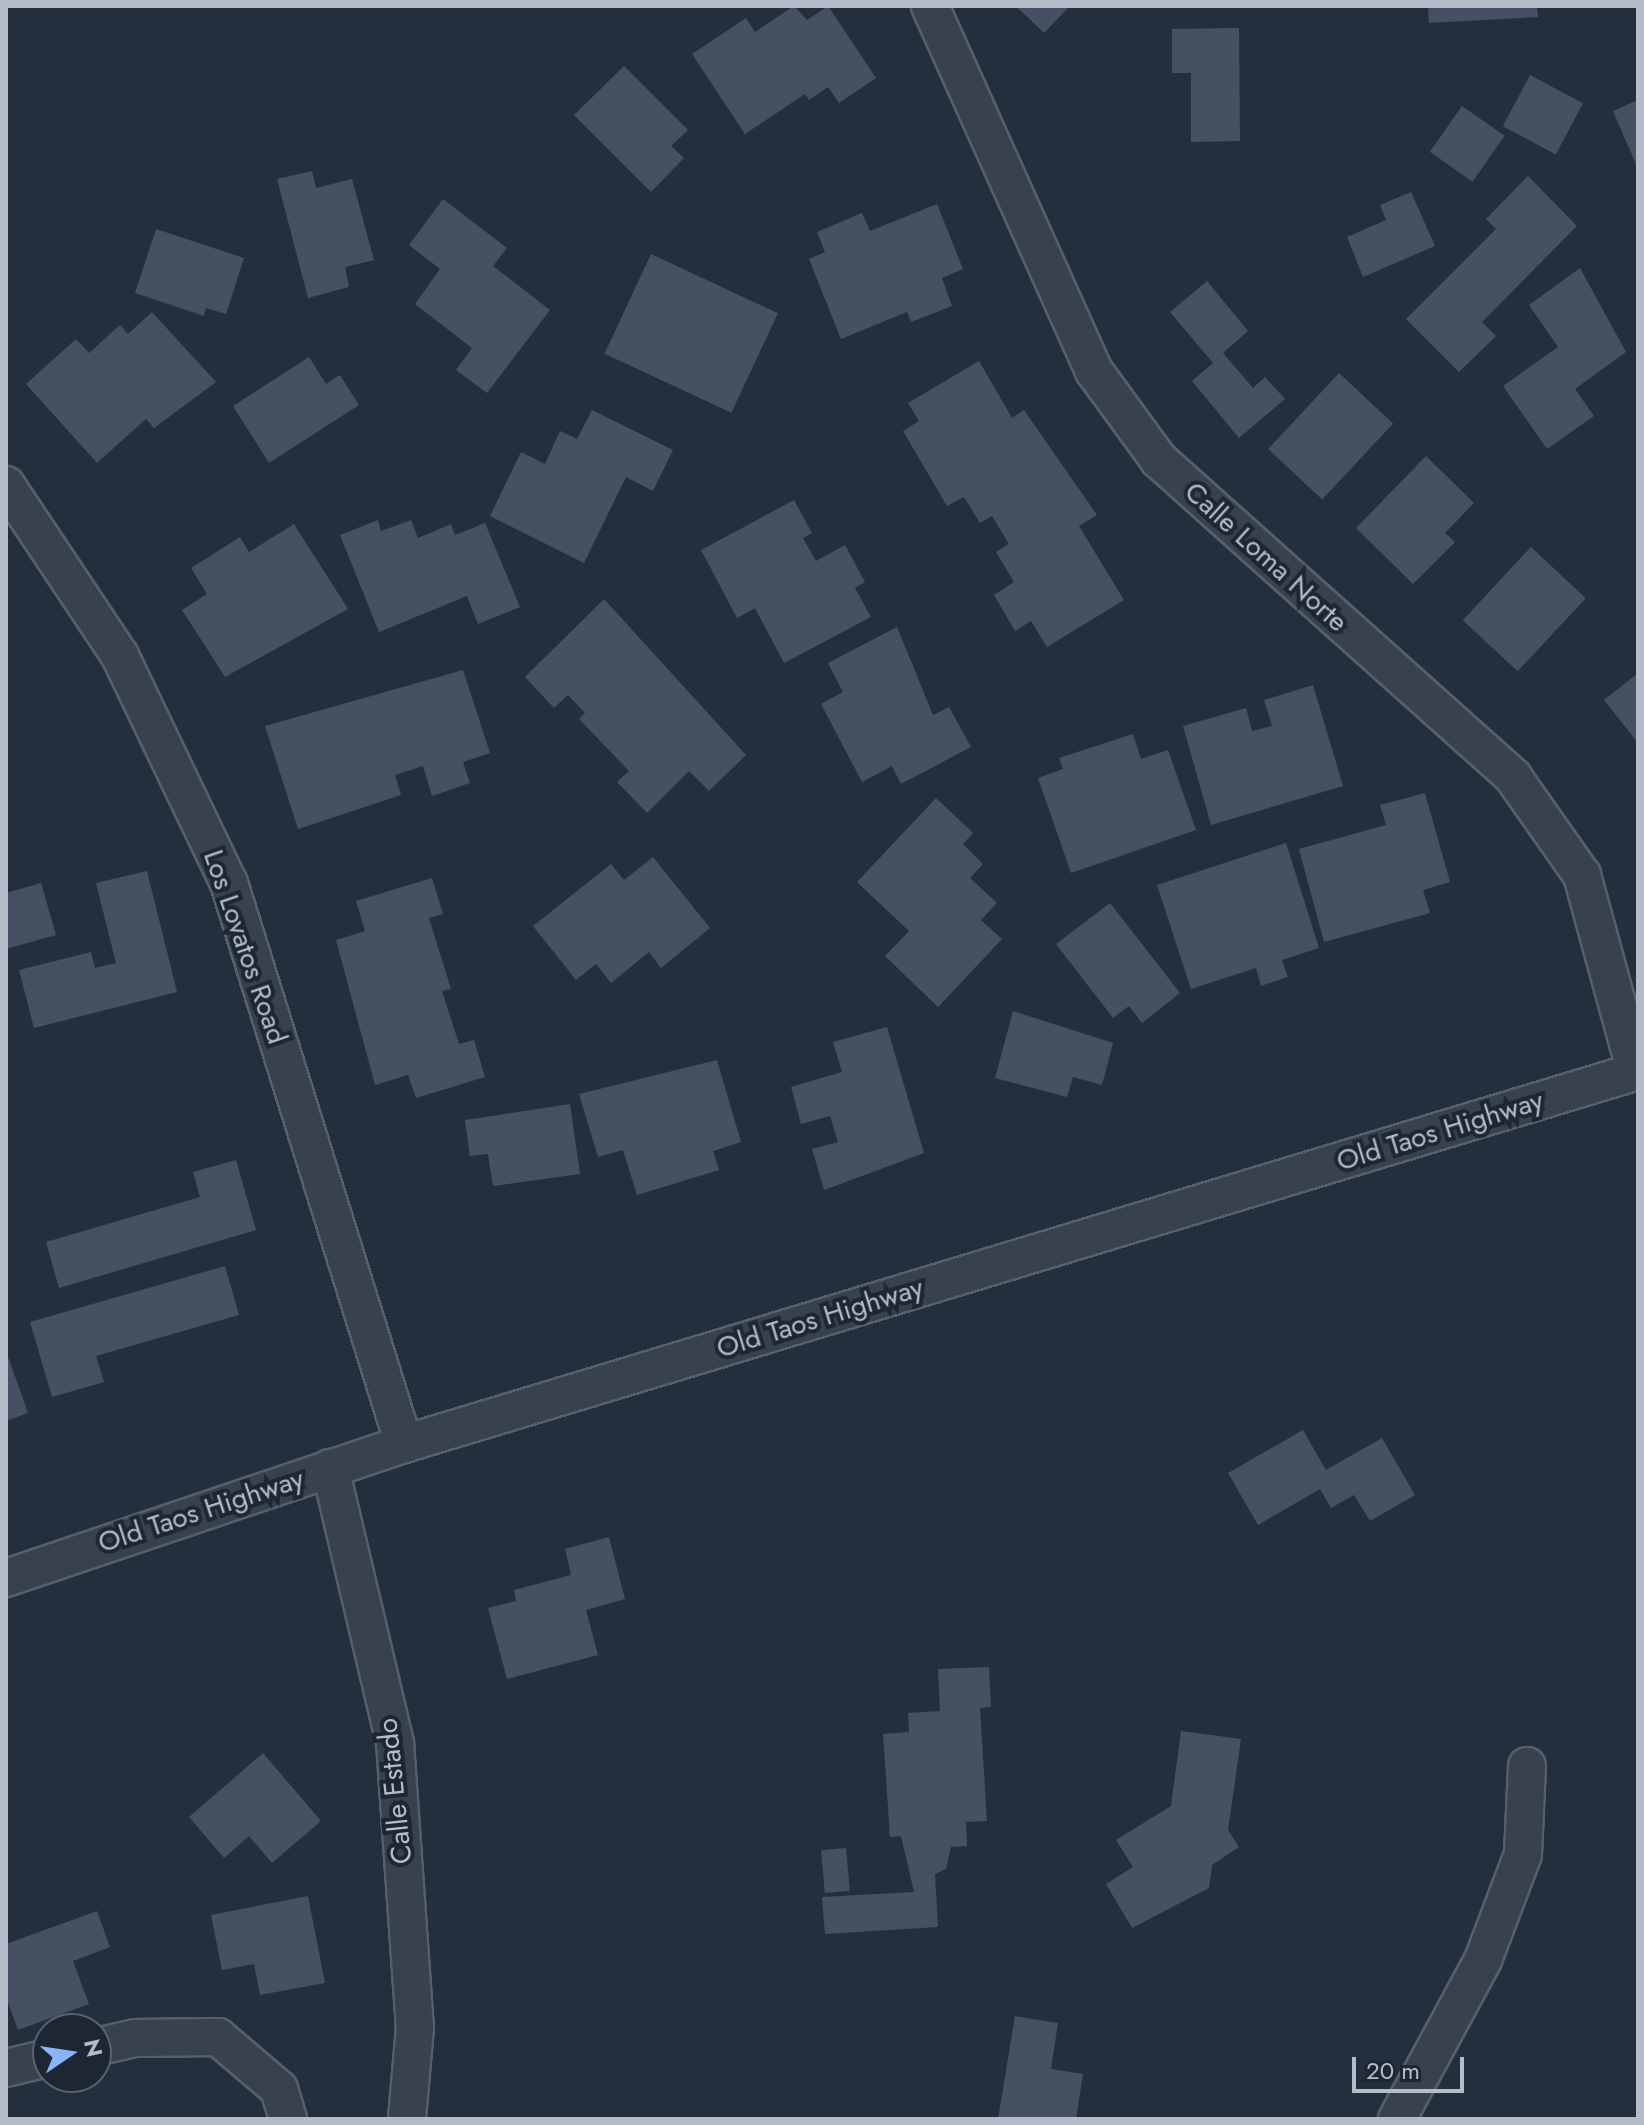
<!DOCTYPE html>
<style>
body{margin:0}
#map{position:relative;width:1644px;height:2125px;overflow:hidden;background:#242f3e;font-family:Jost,sans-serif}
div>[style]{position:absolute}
.building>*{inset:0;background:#455162;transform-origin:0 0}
.roads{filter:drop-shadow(2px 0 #565f6c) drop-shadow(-2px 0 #565f6c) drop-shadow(0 2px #565f6c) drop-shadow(0 -2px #565f6c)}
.minor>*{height:36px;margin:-18px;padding:0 18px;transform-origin:18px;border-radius:18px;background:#38414e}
span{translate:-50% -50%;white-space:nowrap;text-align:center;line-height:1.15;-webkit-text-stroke:8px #1d2633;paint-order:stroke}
.street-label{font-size:28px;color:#b4bcc9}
.frame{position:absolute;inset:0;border:8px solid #b4bcc9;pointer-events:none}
.north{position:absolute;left:32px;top:2013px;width:80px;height:80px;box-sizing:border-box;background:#1d2633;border:2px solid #59626f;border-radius:50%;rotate:77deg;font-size:22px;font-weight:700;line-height:32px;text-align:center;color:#b4bcc9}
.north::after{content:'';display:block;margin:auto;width:28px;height:36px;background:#8ab4f8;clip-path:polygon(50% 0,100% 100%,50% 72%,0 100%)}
.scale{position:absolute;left:1352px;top:2057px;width:112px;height:36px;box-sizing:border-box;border:4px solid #b4bcc9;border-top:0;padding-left:10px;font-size:24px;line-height:28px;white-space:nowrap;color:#b4bcc9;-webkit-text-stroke:6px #1d2633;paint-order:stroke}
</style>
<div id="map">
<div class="building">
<div style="clip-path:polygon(794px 6px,807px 20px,828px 6px,876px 78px,839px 103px,828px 87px,809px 100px,805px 94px,745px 134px,692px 54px,746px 18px,755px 32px)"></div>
<div style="clip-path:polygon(1016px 6px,1070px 6px,1044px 33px)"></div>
<div style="clip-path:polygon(1428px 6px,1537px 6px,1538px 17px,1429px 23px)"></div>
<div style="clip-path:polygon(1239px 28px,1240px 141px,1191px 142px,1191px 73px,1172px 73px,1172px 29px)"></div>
<div style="clip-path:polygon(624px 66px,688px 130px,671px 146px,684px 158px,651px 192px,574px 115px)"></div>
<div style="left:1530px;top:75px;width:60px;height:58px;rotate:28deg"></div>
<div style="clip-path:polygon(1638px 100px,1638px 169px,1613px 111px)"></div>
<div style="left:1462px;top:106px;width:52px;height:56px;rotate:35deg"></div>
<div style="clip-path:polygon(312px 171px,316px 188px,352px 179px,374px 260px,345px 267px,349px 287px,308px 298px,277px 179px)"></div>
<div style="clip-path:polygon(1528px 176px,1577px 226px,1482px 322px,1496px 336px,1459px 372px,1406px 319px,1496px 229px,1486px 219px)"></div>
<div style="clip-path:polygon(1411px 192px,1435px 246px,1363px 277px,1347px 237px,1386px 220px,1380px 205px)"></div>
<div style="clip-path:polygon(443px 199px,507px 248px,493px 266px,550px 310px,487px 393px,456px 370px,472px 348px,415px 304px,440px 269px,409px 245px)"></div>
<div style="clip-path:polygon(937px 204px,963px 269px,942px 278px,952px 306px,911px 322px,907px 312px,841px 339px,809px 259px,825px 252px,817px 232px,862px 213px,870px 231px)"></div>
<div style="clip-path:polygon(156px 229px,244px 258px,226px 314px,206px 308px,204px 316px,135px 293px)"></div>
<div style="left:651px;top:254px;width:140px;height:110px;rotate:25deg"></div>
<div style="clip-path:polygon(1580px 268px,1626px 352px,1575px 389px,1594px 416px,1547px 449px,1503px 386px,1558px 347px,1529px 305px)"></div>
<div style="clip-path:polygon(1207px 281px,1248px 331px,1223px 353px,1253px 388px,1265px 377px,1285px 399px,1239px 438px,1192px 381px,1213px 363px,1170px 312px)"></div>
<div style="clip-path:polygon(152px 312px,216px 382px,154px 428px,146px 419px,97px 463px,26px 384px,76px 339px,89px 353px,120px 325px,128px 334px)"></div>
<div style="clip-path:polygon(309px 357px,326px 384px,340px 375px,359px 405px,269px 463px,233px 406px)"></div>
<div style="clip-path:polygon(979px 361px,1012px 418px,1024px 410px,1097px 515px,1079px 526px,1124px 600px,1047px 647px,1031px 621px,1015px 631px,994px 595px,1014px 582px,996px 552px,1009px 544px,992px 516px,980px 523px,964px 497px,947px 506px,903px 431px,919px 421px,908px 403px)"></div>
<div style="left:1339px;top:373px;width:74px;height:104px;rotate:43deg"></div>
<div style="clip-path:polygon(592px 410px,673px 450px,653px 491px,626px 477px,584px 563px,490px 516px,521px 452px,545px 464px,560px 431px,577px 439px)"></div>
<div style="clip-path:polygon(1426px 456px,1474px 503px,1445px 533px,1455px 542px,1413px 584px,1356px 528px)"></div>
<div style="clip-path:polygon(794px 500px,812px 533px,803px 538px,816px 561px,845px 545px,865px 582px,855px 588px,871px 617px,784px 663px,755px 608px,737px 618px,701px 550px)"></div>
<div style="clip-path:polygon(378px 520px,381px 531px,411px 520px,418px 538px,451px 524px,455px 535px,485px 523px,520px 607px,478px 624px,467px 596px,379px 632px,340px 535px)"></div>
<div style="clip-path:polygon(294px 524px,348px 609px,225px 677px,182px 610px,207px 594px,191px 568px,240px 537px,249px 552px)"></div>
<div style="left:1531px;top:547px;width:75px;height:100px;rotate:43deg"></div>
<div style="clip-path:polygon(604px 599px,746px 755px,709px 791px,689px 771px,647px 813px,617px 782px,629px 771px,579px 719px,585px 713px,568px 695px,554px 708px,525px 677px)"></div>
<div style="clip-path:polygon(897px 627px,933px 715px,949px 707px,971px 747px,901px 784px,892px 766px,862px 782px,821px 704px,843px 692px,828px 663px)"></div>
<div style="clip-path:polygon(463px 670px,490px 753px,463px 762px,470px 783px,432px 796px,423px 766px,395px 775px,401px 795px,298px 829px,265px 726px)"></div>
<div style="clip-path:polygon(1638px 673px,1638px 743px,1604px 700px)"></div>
<div style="clip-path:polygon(1313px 685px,1343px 786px,1211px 825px,1183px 726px,1246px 708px,1252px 731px,1272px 726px,1264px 700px)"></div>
<div style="clip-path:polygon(1133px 734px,1141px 759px,1168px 750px,1196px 830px,1071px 873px,1038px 778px,1063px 769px,1059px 758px)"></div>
<div style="clip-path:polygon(1425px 793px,1450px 882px,1423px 890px,1430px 913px,1324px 942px,1299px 849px,1386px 825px,1380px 805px)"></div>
<div style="clip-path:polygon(936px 798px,973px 833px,963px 844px,983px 864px,970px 878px,997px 903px,981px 920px,1002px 939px,938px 1007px,885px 956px,909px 931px,857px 882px)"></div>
<div style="clip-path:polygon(1286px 843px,1319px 948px,1282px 960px,1288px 977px,1261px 986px,1256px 968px,1191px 989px,1157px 885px)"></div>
<div style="clip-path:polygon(653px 857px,710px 928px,661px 968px,649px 952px,611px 983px,596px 964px,576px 980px,533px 926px,611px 864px,624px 880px)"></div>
<div style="clip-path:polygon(147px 871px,177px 992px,34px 1028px,19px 970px,91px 952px,95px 968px,116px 963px,96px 883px)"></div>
<div style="clip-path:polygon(432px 878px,443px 914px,429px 918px,451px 989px,442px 991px,459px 1044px,474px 1040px,485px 1077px,416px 1098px,408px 1075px,375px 1085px,336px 940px,365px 931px,356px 901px)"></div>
<div style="clip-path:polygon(41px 883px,56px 935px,6px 949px,6px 893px)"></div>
<div style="clip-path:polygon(1110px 903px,1180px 993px,1142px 1023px,1129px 1006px,1113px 1018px,1056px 944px)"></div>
<div style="clip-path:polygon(1013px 1011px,1113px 1043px,1102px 1085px,1073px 1077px,1067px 1097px,995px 1078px)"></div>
<div style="clip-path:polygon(887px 1027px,924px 1153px,824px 1190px,812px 1149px,838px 1142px,830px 1116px,801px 1124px,791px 1087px,842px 1072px,833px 1042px)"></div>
<div style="clip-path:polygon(717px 1060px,741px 1142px,713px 1151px,719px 1170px,637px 1195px,623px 1150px,598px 1157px,579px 1094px)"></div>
<div style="clip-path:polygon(570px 1104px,580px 1174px,493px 1186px,488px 1154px,470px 1156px,465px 1120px)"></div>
<div style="clip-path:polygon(236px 1160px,256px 1230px,59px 1288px,46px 1242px,200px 1197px,193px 1172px)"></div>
<div style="clip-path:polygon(225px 1266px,239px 1315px,96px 1356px,104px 1382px,52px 1397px,30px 1322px)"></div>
<div style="clip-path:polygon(6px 1351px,28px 1413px,6px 1421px)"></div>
<div style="clip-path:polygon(1303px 1430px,1326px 1470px,1382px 1438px,1415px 1495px,1370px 1521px,1354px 1495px,1331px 1508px,1320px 1489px,1258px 1525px,1228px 1473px)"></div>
<div style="clip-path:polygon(609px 1537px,625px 1599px,586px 1610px,598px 1655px,507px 1679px,488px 1608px,516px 1601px,514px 1590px,571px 1575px,565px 1549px)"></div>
<div style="clip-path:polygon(989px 1667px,991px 1707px,980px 1708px,987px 1821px,966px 1822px,967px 1846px,951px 1847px,946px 1869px,935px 1874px,938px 1927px,825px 1934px,822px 1897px,914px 1892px,901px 1836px,890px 1837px,883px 1734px,909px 1732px,908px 1713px,940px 1711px,938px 1669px)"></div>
<div style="clip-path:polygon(1181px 1731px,1241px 1739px,1228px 1830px,1239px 1847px,1212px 1865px,1209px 1888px,1132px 1928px,1106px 1884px,1133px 1867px,1116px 1840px,1171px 1806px)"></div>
<div style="clip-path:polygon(263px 1753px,321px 1821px,272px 1863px,249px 1836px,224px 1858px,189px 1817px)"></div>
<div style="left:846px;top:1848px;width:43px;height:25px;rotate:85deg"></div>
<div style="clip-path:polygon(308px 1896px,325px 1983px,260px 1995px,254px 1964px,222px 1970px,211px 1915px)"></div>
<div style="clip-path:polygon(97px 1911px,110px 1947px,73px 1961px,89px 2004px,18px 2030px,6px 1997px,6px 1944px)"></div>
<div style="clip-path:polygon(1015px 2016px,1058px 2023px,1051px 2069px,1083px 2074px,1076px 2119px,998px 2119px)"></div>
</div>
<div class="roads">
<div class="minor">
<div style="left:930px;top:6px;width:400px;rotate:65.8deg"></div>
<div style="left:1094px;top:371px;width:110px;rotate:53.9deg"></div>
<div style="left:1159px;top:460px;width:475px;rotate:41.8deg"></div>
<div style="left:1513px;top:777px;width:120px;rotate:54.9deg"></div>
<div style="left:1582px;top:875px;width:204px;rotate:74.7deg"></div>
<div style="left:6px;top:485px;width:206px;rotate:56.3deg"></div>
<div style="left:120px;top:656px;width:252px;rotate:64.4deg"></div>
<div style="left:229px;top:883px;width:588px;rotate:72.68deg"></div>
<div style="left:330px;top:1468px;width:283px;rotate:76.7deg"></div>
<div style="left:395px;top:1743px;width:285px;rotate:86deg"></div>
<div style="left:415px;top:2027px;width:92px;rotate:95deg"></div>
<div style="left:6px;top:1578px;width:420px;rotate:-18.6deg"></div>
<div style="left:404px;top:1444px;width:1289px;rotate:-16.82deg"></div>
<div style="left:96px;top:2047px;width:40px;rotate:-13deg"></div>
<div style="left:135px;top:2038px;width:83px;rotate:-0.7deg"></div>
<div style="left:218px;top:2037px;width:80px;rotate:40.4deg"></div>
<div style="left:279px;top:2089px;width:31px;rotate:73deg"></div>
<div style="left:6px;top:2068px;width:43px;rotate:-13.4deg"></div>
<div style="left:1397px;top:2119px;width:181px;rotate:-61.6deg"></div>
<div style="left:1483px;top:1960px;width:113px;rotate:-69.3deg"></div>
<div style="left:1523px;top:1854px;width:88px;rotate:-87.4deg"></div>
</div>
</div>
<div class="street-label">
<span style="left:1266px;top:557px;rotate:42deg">Calle Loma Norte</span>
<span style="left:245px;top:947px;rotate:71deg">Los Lovatos Road</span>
<span style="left:1440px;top:1131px;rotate:-17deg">Old Taos Highway</span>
<span style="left:820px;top:1318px;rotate:-17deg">Old Taos Highway</span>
<span style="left:201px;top:1511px;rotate:-18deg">Old Taos Highway</span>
<span style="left:395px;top:1791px;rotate:-96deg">Calle Estado</span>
</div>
<div class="frame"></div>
<div class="north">N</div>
<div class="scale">20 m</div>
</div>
